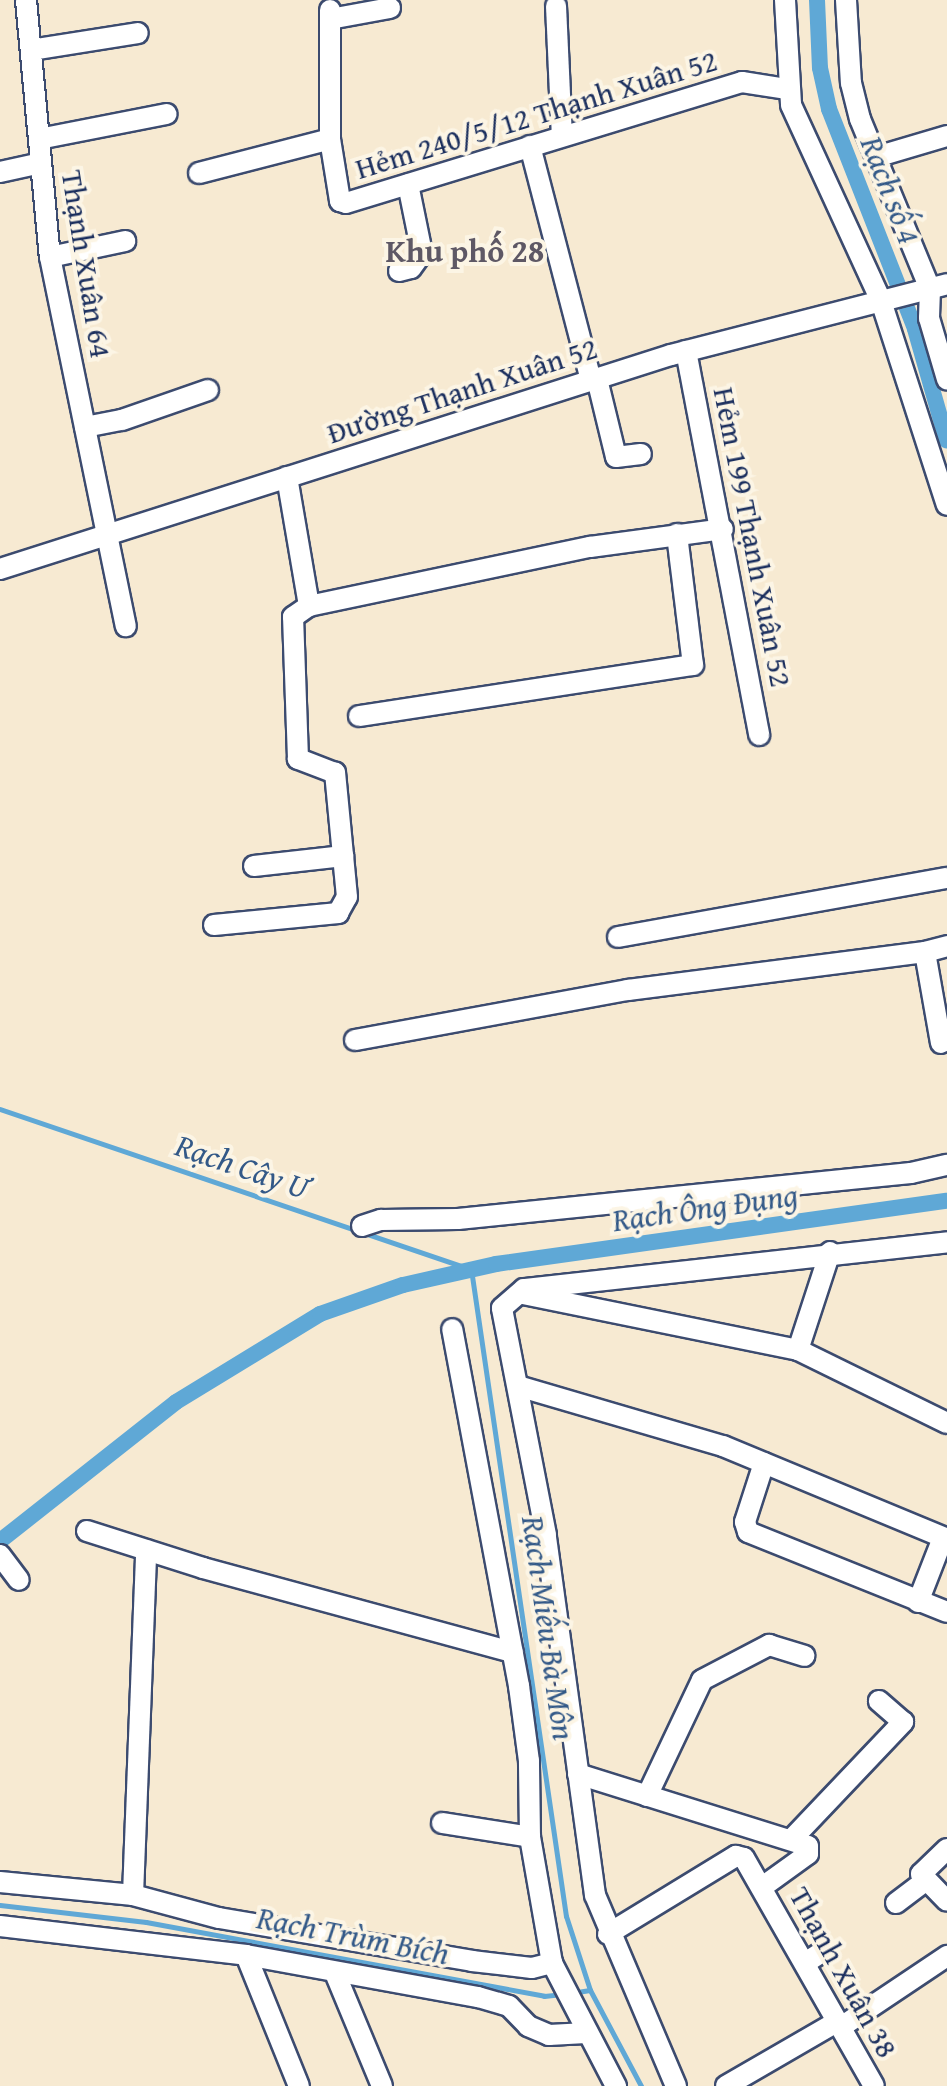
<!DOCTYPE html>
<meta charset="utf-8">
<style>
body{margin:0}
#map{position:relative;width:947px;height:2086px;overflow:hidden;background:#f7ead2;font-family:"Gentium Book Plus",serif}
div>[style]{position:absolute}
.stream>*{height:5px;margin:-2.5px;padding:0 2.5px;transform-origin:2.5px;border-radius:2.5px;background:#5fa8d6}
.canal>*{height:16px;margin:-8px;padding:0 8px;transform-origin:8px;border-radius:8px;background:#5fa8d6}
.roads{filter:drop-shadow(2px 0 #3c4b6f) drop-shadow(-2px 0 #3c4b6f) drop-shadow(0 2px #3c4b6f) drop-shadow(0 -2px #3c4b6f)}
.minor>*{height:20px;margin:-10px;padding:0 10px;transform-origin:10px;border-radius:10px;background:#fff}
span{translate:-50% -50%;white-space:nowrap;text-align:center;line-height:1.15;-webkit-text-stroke:8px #fcf5e5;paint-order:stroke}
.street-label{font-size:30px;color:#1b2f5e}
.water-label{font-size:32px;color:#335988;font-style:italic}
.neighbourhood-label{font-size:32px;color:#5e5865;font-weight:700}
</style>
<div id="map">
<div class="stream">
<div style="left:0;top:1109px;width:497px;rotate:18.8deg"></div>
<div style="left:471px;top:1269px;width:654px;rotate:81.65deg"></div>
<div style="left:566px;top:1916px;width:78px;rotate:72deg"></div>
<div style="left:590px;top:1990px;width:109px;rotate:62deg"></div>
<div style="left:0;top:1905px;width:147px;rotate:6.6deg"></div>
<div style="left:146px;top:1922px;width:405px;rotate:10.5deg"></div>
<div style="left:544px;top:1996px;width:18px;rotate:-6deg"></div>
<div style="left:571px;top:1993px;width:19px;rotate:-9deg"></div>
</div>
<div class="canal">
<div style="left:817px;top:0;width:68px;rotate:87.5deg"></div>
<div style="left:820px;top:68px;width:42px;rotate:77.6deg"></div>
<div style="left:829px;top:109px;width:236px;rotate:68.6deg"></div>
<div style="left:915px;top:329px;width:116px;rotate:74.1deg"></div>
<div style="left:0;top:1541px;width:224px;rotate:-38.3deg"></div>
<div style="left:176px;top:1402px;width:169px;rotate:-31.4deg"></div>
<div style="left:320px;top:1314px;width:88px;rotate:-19.3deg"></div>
<div style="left:403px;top:1285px;width:95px;rotate:-12.7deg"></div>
<div style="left:496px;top:1264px;width:455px;rotate:-8deg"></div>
</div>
<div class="roads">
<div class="minor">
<div style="left:26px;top:0;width:258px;rotate:84.7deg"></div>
<div style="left:50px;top:257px;width:377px;rotate:78.4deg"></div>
<div style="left:785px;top:0;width:105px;rotate:86.7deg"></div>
<div style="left:791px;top:105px;width:216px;rotate:65.3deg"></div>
<div style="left:881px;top:301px;width:214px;rotate:72.1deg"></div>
<div style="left:846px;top:0;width:83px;rotate:86.6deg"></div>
<div style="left:851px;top:83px;width:37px;rotate:76deg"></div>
<div style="left:860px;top:119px;width:184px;rotate:67.6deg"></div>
<div style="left:930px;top:289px;width:29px;rotate:92deg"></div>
<div style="left:929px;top:318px;width:64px;rotate:73.6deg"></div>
<div style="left:556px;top:6px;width:130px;rotate:87.4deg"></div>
<div style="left:330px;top:10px;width:129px;rotate:90deg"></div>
<div style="left:330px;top:139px;width:63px;rotate:80.8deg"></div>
<div style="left:340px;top:201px;width:6px;rotate:18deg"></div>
<div style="left:346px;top:203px;width:414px;rotate:-17deg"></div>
<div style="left:742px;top:82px;width:46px;rotate:8.8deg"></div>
<div style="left:330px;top:19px;width:61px;rotate:-10.4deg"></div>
<div style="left:31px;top:50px;width:108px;rotate:-9deg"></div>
<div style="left:39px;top:139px;width:130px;rotate:-11.1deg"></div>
<div style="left:530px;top:146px;width:242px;rotate:75.4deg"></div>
<div style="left:876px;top:157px;width:74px;rotate:-16.5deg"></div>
<div style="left:0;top:172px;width:42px;rotate:-12.4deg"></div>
<div style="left:199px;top:173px;width:135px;rotate:-14.5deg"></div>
<div style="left:50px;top:257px;width:77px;rotate:-12deg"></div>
<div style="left:399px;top:271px;width:12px;rotate:-14deg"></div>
<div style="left:411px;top:268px;width:19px;rotate:-54deg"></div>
<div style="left:422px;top:253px;width:70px;rotate:-101.5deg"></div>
<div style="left:686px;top:351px;width:391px;rotate:79.2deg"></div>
<div style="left:597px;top:379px;width:80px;rotate:76.3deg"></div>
<div style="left:616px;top:457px;width:25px;rotate:-7deg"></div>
<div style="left:85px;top:427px;width:38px;rotate:-11deg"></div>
<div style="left:122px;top:420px;width:91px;rotate:-19.2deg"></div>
<div style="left:287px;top:477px;width:131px;rotate:80.3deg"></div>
<div style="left:309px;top:606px;width:287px;rotate:-11.9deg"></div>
<div style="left:590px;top:547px;width:134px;rotate:-7.7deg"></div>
<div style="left:0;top:569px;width:704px;rotate:-17.69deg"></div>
<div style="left:671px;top:355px;width:285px;rotate:-14.4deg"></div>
<div style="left:359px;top:716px;width:338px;rotate:-8.7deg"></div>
<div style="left:693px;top:665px;width:132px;rotate:-97deg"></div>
<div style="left:254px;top:866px;width:90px;rotate:-6.4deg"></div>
<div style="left:214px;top:925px;width:125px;rotate:-5.5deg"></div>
<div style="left:338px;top:913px;width:18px;rotate:-61deg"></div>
<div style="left:347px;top:897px;width:125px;rotate:-95.5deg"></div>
<div style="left:335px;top:773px;width:40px;rotate:-159deg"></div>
<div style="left:298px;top:759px;width:142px;rotate:-92deg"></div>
<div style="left:293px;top:617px;width:19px;rotate:-35deg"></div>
<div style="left:618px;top:937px;width:334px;rotate:-10.2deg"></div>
<div style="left:355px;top:1040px;width:278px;rotate:-10.4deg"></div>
<div style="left:628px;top:990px;width:299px;rotate:-7.3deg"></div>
<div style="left:941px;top:1043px;width:92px;rotate:-100deg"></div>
<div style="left:925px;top:952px;width:23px;rotate:-15deg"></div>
<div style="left:362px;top:1226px;width:20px;rotate:-18deg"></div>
<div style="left:381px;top:1220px;width:77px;rotate:-0.7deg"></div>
<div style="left:458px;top:1219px;width:455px;rotate:-5.8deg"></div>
<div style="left:911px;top:1173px;width:37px;rotate:-13deg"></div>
<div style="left:523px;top:1294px;width:281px;rotate:11.5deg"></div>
<div style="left:798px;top:1350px;width:103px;rotate:-71.9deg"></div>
<div style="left:798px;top:1350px;width:166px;rotate:26.1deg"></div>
<div style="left:521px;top:1387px;width:210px;rotate:16.3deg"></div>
<div style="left:723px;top:1446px;width:243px;rotate:22.5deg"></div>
<div style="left:764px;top:1463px;width:62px;rotate:107.9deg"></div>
<div style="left:745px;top:1522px;width:10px;rotate:73deg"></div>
<div style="left:748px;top:1532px;width:214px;rotate:21.9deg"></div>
<div style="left:87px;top:1531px;width:122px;rotate:17.7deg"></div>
<div style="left:203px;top:1568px;width:321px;rotate:15.2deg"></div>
<div style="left:0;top:1555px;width:31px;rotate:53deg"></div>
<div style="left:918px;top:1602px;width:69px;rotate:-68.7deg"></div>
<div style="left:578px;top:1774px;width:241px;rotate:17.4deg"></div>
<div style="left:808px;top:1846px;width:8px;rotate:90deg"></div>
<div style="left:808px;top:1854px;width:57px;rotate:144.3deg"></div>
<div style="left:647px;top:1796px;width:128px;rotate:-64.6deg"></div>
<div style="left:702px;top:1680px;width:76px;rotate:-27.6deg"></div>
<div style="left:769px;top:1645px;width:37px;rotate:17deg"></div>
<div style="left:442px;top:1823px;width:89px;rotate:9deg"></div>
<div style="left:791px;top:1840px;width:163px;rotate:-46.5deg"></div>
<div style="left:903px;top:1722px;width:32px;rotate:-139deg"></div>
<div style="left:947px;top:1849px;width:36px;rotate:136deg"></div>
<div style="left:921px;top:1874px;width:37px;rotate:46deg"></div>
<div style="left:0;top:1882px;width:134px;rotate:5.6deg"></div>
<div style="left:133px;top:1895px;width:89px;rotate:15deg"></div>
<div style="left:219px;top:1918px;width:257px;rotate:9.6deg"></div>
<div style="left:472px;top:1961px;width:60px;rotate:6.7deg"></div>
<div style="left:532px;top:1968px;width:21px;rotate:-14deg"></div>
<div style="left:552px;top:1963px;width:128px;rotate:-99.9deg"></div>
<div style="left:530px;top:1837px;width:76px;rotate:-90.8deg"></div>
<div style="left:529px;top:1761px;width:76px;rotate:-97.6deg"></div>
<div style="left:519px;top:1686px;width:363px;rotate:-100.6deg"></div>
<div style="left:133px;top:1895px;width:345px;rotate:-87.8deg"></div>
<div style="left:896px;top:1903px;width:36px;rotate:-37deg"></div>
<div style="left:0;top:1926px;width:248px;rotate:6.7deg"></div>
<div style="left:246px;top:1955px;width:236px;rotate:10.3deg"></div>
<div style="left:478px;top:1997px;width:32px;rotate:16deg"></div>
<div style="left:509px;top:2006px;width:28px;rotate:46deg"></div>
<div style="left:528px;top:2026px;width:23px;rotate:23deg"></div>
<div style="left:549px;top:2035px;width:37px;rotate:-3deg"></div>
<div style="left:608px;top:1934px;width:150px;rotate:-31.4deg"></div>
<div style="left:736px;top:1856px;width:8px;rotate:14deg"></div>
<div style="left:744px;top:1858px;width:262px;rotate:60.3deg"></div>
<div style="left:246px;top:1955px;width:141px;rotate:68deg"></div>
<div style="left:552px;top:1963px;width:139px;rotate:62.5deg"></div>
<div style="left:805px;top:1963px;width:20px;rotate:-33deg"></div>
<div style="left:335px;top:1973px;width:122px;rotate:67.4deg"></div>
<div style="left:841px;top:2027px;width:128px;rotate:-33.8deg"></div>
<div style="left:676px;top:2086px;width:207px;rotate:-113deg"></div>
<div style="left:595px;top:1895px;width:363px;rotate:-97.8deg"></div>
<div style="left:546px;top:1535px;width:231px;rotate:-101deg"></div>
<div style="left:502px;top:1308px;width:29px;rotate:-41deg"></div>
<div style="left:524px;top:1289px;width:426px;rotate:-6.3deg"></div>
<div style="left:726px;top:2086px;width:129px;rotate:-30.1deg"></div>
</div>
</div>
<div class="street-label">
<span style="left:536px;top:114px;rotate:-17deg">Hẻm 240/5/12 Thạnh Xuân 52</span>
<span style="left:87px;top:264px;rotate:81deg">Thạnh Xuân 64</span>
<span style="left:462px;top:390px;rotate:-18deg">Đường Thạnh Xuân 52</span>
<span style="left:753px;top:537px;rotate:79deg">Hẻm 199 Thạnh Xuân 52</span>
<span style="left:844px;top:1972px;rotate:61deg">Thạnh Xuân 38</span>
</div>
<div class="water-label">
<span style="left:890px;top:190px;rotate:69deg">Rạch số 4</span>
<span style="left:243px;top:1167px;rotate:19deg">Rạch Cây Ư</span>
<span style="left:705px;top:1208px;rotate:-8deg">Rạch Ông Đụng</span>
<span style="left:548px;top:1628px;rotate:82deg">Rạch Miếu Bà Môn</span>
<span style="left:353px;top:1936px;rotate:11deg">Rạch Trùm Bích</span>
</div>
<div class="neighbourhood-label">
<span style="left:465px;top:251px">Khu phố 28</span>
</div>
</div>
